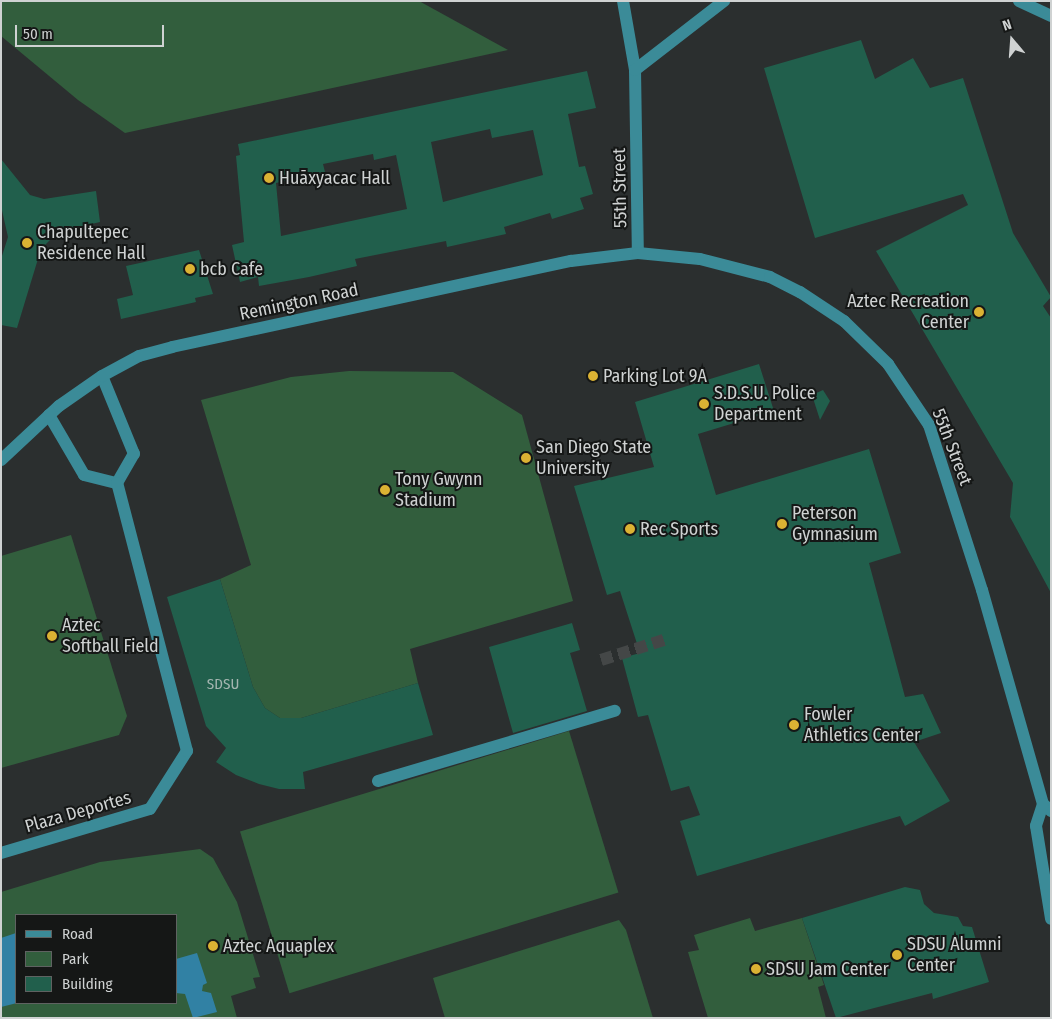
<!DOCTYPE html>
<meta charset="utf-8">
<style>
body{margin:0}
#map{position:relative;width:1052px;height:1019px;overflow:hidden;background:#2b2f2f;font-family:"Fira Sans Condensed",sans-serif}
div>[style]{position:absolute}
.green>*{inset:0;background:#325e3d;transform-origin:0 0}
.water>*{inset:0;background:#3181a4}
.building>*{inset:0;background:#215f4c}
.minor-tunnel>*{height:12px;margin-top:-6px;transform-origin:0;background:repeating-linear-gradient(90deg,#444747 0 12px,transparent 0 18px)}
.minor>*{height:12px;margin:-6px;padding:0 6px;transform-origin:6px;border-radius:6px;background:#3b8b98}
.dots>*{width:14px;height:14px;translate:-50% -50%;box-sizing:border-box;border:2px solid #151716;border-radius:50%}
span{translate:-50% -50%;white-space:nowrap;text-align:center;line-height:1.15;-webkit-text-stroke:4px #151716;paint-order:stroke}
.number-label{font-size:15px;color:#a4b5b0}
.number-label span{-webkit-text-stroke-width:0}
.poi-label{font-size:18px;color:#cfd2d2}
.left{translate:0 -50%;text-align:left}
.right{translate:-100% -50%;text-align:right}
.street-label{font-size:18px;color:#cfd2d2}
.frame{position:absolute;inset:0;border:2px solid #cfd2d2;pointer-events:none}
.legend{position:absolute;left:15px;top:914px;width:162px;height:90px;box-sizing:border-box;background:#151716;border:1px solid #5f6261;margin:0;padding:6px 9px;list-style:none;font-size:15px;color:#cfd2d2}
.legend li{display:flex;align-items:center;gap:10px;height:25px}
.legend b{width:25px;border:1px solid #5f6261}
.north{position:absolute;left:987px;top:15px;width:50px;height:50px;-webkit-text-stroke:4px #151716;paint-order:stroke;rotate:342deg;font-size:14px;font-weight:700;line-height:20px;text-align:center;color:#cfd2d2}
.north::after{content:'';display:block;margin:auto;width:18px;height:22px;background:#cfd2d2;clip-path:polygon(50% 0,100% 100%,50% 72%,0 100%)}
.scale{position:absolute;left:15px;top:25px;width:149px;height:22px;box-sizing:border-box;border:2px solid #cfd2d2;border-top:0;padding-left:6px;font-size:15px;line-height:18px;white-space:nowrap;color:#cfd2d2;-webkit-text-stroke:4px #151716;paint-order:stroke}
</style>
<div id="map">
<div class="green">
<div style="clip-path:polygon(1px 1px,419px 1px,508px 50px,125px 133px,78px 100px,1px 36px)"></div>
<div style="clip-path:polygon(349px 371px,453px 372px,522px 415px,573px 601px,410px 649px,418px 683px,301px 718px,280px 718px,265px 708px,253px 687px,220px 579px,251px 565px,201px 400px,291px 377px)"></div>
<div style="clip-path:polygon(71px 535px,127px 716px,119px 735px,1px 768px,1px 556px)"></div>
<div style="left:569px;top:731px;width:169px;height:344px;rotate:73deg"></div>
<div style="clip-path:polygon(evenodd,200px 849px,213px 858px,237px 902px,260px 977px,253px 978px,256px 988px,231px 996px,237px 1018px,1px 1018px,1px 892px,100px 862px,200px 849px,16px 915px,176px 915px,176px 1003px,16px 1003px,16px 915px)"></div>
<div style="clip-path:polygon(750px 918px,755px 931px,802px 918px,824px 985px,818px 987px,826px 1018px,708px 1018px,688px 952px,699px 950px,694px 935px)"></div>
<div style="clip-path:polygon(619px 920px,626px 930px,653px 1018px,445px 1018px,433px 978px)"></div>
</div>
<div class="water">
<div style="clip-path:polygon(16px 933px,17px 1003px,1px 1007px,1px 938px)"></div>
<div style="clip-path:polygon(197px 953px,207px 983px,203px 985px,202px 991px,211px 993px,217px 1012px,193px 1018px,185px 994px,176px 993px,176px 959px)"></div>
</div>
<div class="building">
<div style="clip-path:polygon(861px 40px,875px 79px,913px 58px,930px 88px,963px 78px,1013px 233px,1051px 297px,1043px 306px,1051px 318px,1051px 593px,1010px 517px,1013px 483px,876px 251px,968px 205px,963px 194px,815px 238px,764px 68px)"></div>
<div style="clip-path:polygon(evenodd,587px 71px,596px 108px,568px 114px,579px 167px,585px 166px,593px 194px,580px 198px,584px 209px,552px 219px,550px 213px,504px 227px,506px 234px,447px 247px,446px 241px,355px 259px,357px 266px,309px 277px,259px 286px,258px 277px,240px 282px,232px 245px,244px 242px,236px 156px,240px 155px,238px 144px,587px 71px,490px 129px,492px 138px,533px 130px,543px 175px,443px 202px,431px 142px,490px 129px,587px 71px,373px 154px,374px 160px,396px 155px,407px 209px,281px 236px,276px 183px,325px 172px,323px 164px,373px 154px)"></div>
<div style="clip-path:polygon(1px 159px,30px 195px,44px 199px,96px 191px,100px 222px,58px 232px,41px 249px,17px 328px,1px 325px,1px 259px,8px 237px,1px 206px)"></div>
<div style="clip-path:polygon(199px 250px,213px 294px,195px 298px,196px 302px,121px 319px,117px 299px,133px 295px,126px 266px)"></div>
<div style="clip-path:polygon(759px 364px,774px 411px,698px 434px,716px 495px,869px 449px,901px 553px,869px 563px,905px 697px,923px 694px,941px 733px,914px 742px,950px 801px,905px 826px,900px 816px,697px 876px,680px 821px,700px 815px,689px 786px,671px 791px,648px 715px,638px 717px,622px 658px,640px 653px,620px 591px,607px 595px,574px 486px,654px 467px,635px 402px)"></div>
<div style="clip-path:polygon(823px 390px,830px 401px,820px 420px,812px 395px)"></div>
<div style="clip-path:polygon(220px 579px,253px 687px,265px 708px,280px 718px,301px 718px,418px 683px,433px 735px,303px 772px,305px 789px,279px 789px,259px 784px,236px 775px,216px 762px,226px 748px,206px 726px,167px 597px)"></div>
<div style="clip-path:polygon(572px 623px,580px 650px,570px 653px,587px 711px,513px 733px,489px 647px)"></div>
<div style="clip-path:polygon(905px 887px,920px 890px,924px 904px,934px 913px,958px 917px,963px 926px,972px 927px,989px 982px,933px 999px,932px 993px,836px 1018px,802px 918px)"></div>
</div>
<div class="minor-tunnel">
<div style="left:601px;top:660px;width:69px;rotate:-17.7deg"></div>
</div>
<div class="minor">
<div style="left:623px;top:1px;width:70px;rotate:80.1deg"></div>
<div style="left:635px;top:70px;width:183px;rotate:89.1deg"></div>
<div style="left:1019px;top:1px;width:35px;rotate:25deg"></div>
<div style="left:635px;top:70px;width:113px;rotate:-37.8deg"></div>
<div style="left:49px;top:415px;width:69px;rotate:59.7deg"></div>
<div style="left:84px;top:475px;width:34px;rotate:14deg"></div>
<div style="left:117px;top:483px;width:34px;rotate:-60deg"></div>
<div style="left:134px;top:454px;width:84px;rotate:-112.3deg"></div>
<div style="left:1px;top:460px;width:79px;rotate:-43deg"></div>
<div style="left:59px;top:406px;width:52px;rotate:-34.9deg"></div>
<div style="left:102px;top:376px;width:42px;rotate:-28.4deg"></div>
<div style="left:139px;top:356px;width:34px;rotate:-15deg"></div>
<div style="left:172px;top:347px;width:408px;rotate:-12.2deg"></div>
<div style="left:571px;top:261px;width:67px;rotate:-6.8deg"></div>
<div style="left:638px;top:253px;width:62px;rotate:5.5deg"></div>
<div style="left:700px;top:259px;width:72px;rotate:14.4deg"></div>
<div style="left:770px;top:277px;width:34px;rotate:27deg"></div>
<div style="left:800px;top:292px;width:53px;rotate:33.4deg"></div>
<div style="left:844px;top:321px;width:62px;rotate:44.3deg"></div>
<div style="left:888px;top:364px;width:73px;rotate:56.1deg"></div>
<div style="left:929px;top:425px;width:173px;rotate:72.2deg"></div>
<div style="left:982px;top:590px;width:223px;rotate:74.1deg"></div>
<div style="left:1043px;top:804px;width:11px;rotate:41deg"></div>
<div style="left:378px;top:781px;width:247px;rotate:-16.5deg"></div>
<div style="left:1043px;top:804px;width:23px;rotate:108deg"></div>
<div style="left:1036px;top:826px;width:94px;rotate:80.8deg"></div>
<div style="left:1px;top:853px;width:155px;rotate:-16.5deg"></div>
<div style="left:150px;top:809px;width:69px;rotate:-57.5deg"></div>
<div style="left:187px;top:751px;width:277px;rotate:-104.6deg"></div>
</div>
<div class="dots">
<div style="left:269px;top:178px;background:#dbb233"></div>
<div style="left:27px;top:243px;background:#dbb233"></div>
<div style="left:190px;top:269px;background:#dbb233"></div>
<div style="left:979px;top:312px;background:#dbb233"></div>
<div style="left:593px;top:376px;background:#dbb233"></div>
<div style="left:704px;top:404px;background:#dbb233"></div>
<div style="left:526px;top:458px;background:#dbb233"></div>
<div style="left:385px;top:490px;background:#dbb233"></div>
<div style="left:782px;top:524px;background:#dbb233"></div>
<div style="left:630px;top:529px;background:#dbb233"></div>
<div style="left:52px;top:636px;background:#dbb233"></div>
<div style="left:794px;top:725px;background:#dbb233"></div>
<div style="left:213px;top:946px;background:#dbb233"></div>
<div style="left:897px;top:955px;background:#dbb233"></div>
<div style="left:756px;top:969px;background:#dbb233"></div>
</div>
<div class="number-label">
<span style="left:223px;top:685px">SDSU</span>
</div>
<div class="poi-label">
<span class="left" style="left:279px;top:178px">Huāxyacac Hall</span>
<span class="left" style="left:37px;top:243px">Chapultepec<br>Residence Hall</span>
<span class="left" style="left:200px;top:269px">bcb Cafe</span>
<span class="right" style="left:969px;top:312px">Aztec Recreation<br>Center</span>
<span class="left" style="left:603px;top:376px">Parking Lot 9A</span>
<span class="left" style="left:714px;top:404px">S.D.S.U. Police<br>Department</span>
<span class="left" style="left:536px;top:458px">San Diego State<br>University</span>
<span class="left" style="left:395px;top:490px">Tony Gwynn<br>Stadium</span>
<span class="left" style="left:792px;top:524px">Peterson<br>Gymnasium</span>
<span class="left" style="left:640px;top:529px">Rec Sports</span>
<span class="left" style="left:62px;top:636px">Aztec<br>Softball Field</span>
<span class="left" style="left:804px;top:725px">Fowler<br>Athletics Center</span>
<span class="left" style="left:907px;top:955px">SDSU Alumni<br>Center</span>
<span class="left" style="left:223px;top:946px">Aztec Aquaplex</span>
<span class="left" style="left:766px;top:969px">SDSU Jam Center</span>
</div>
<div class="street-label">
<span style="left:620px;top:188px;rotate:-91deg">55th Street</span>
<span style="left:299px;top:302px;rotate:-12deg">Remington Road</span>
<span style="left:952px;top:447px;rotate:69deg">55th Street</span>
<span style="left:78px;top:812px;rotate:-16deg">Plaza Deportes</span>
</div>
<div class="frame"></div>
<ul class="legend">
<li><b style="height:6px;background:#3b8b98"></b>Road</li>
<li><b style="height:14px;background:#325e3d"></b>Park</li>
<li><b style="height:14px;background:#215f4c"></b>Building</li>
</ul>
<div class="north">N</div>
<div class="scale">50 m</div>
</div>
